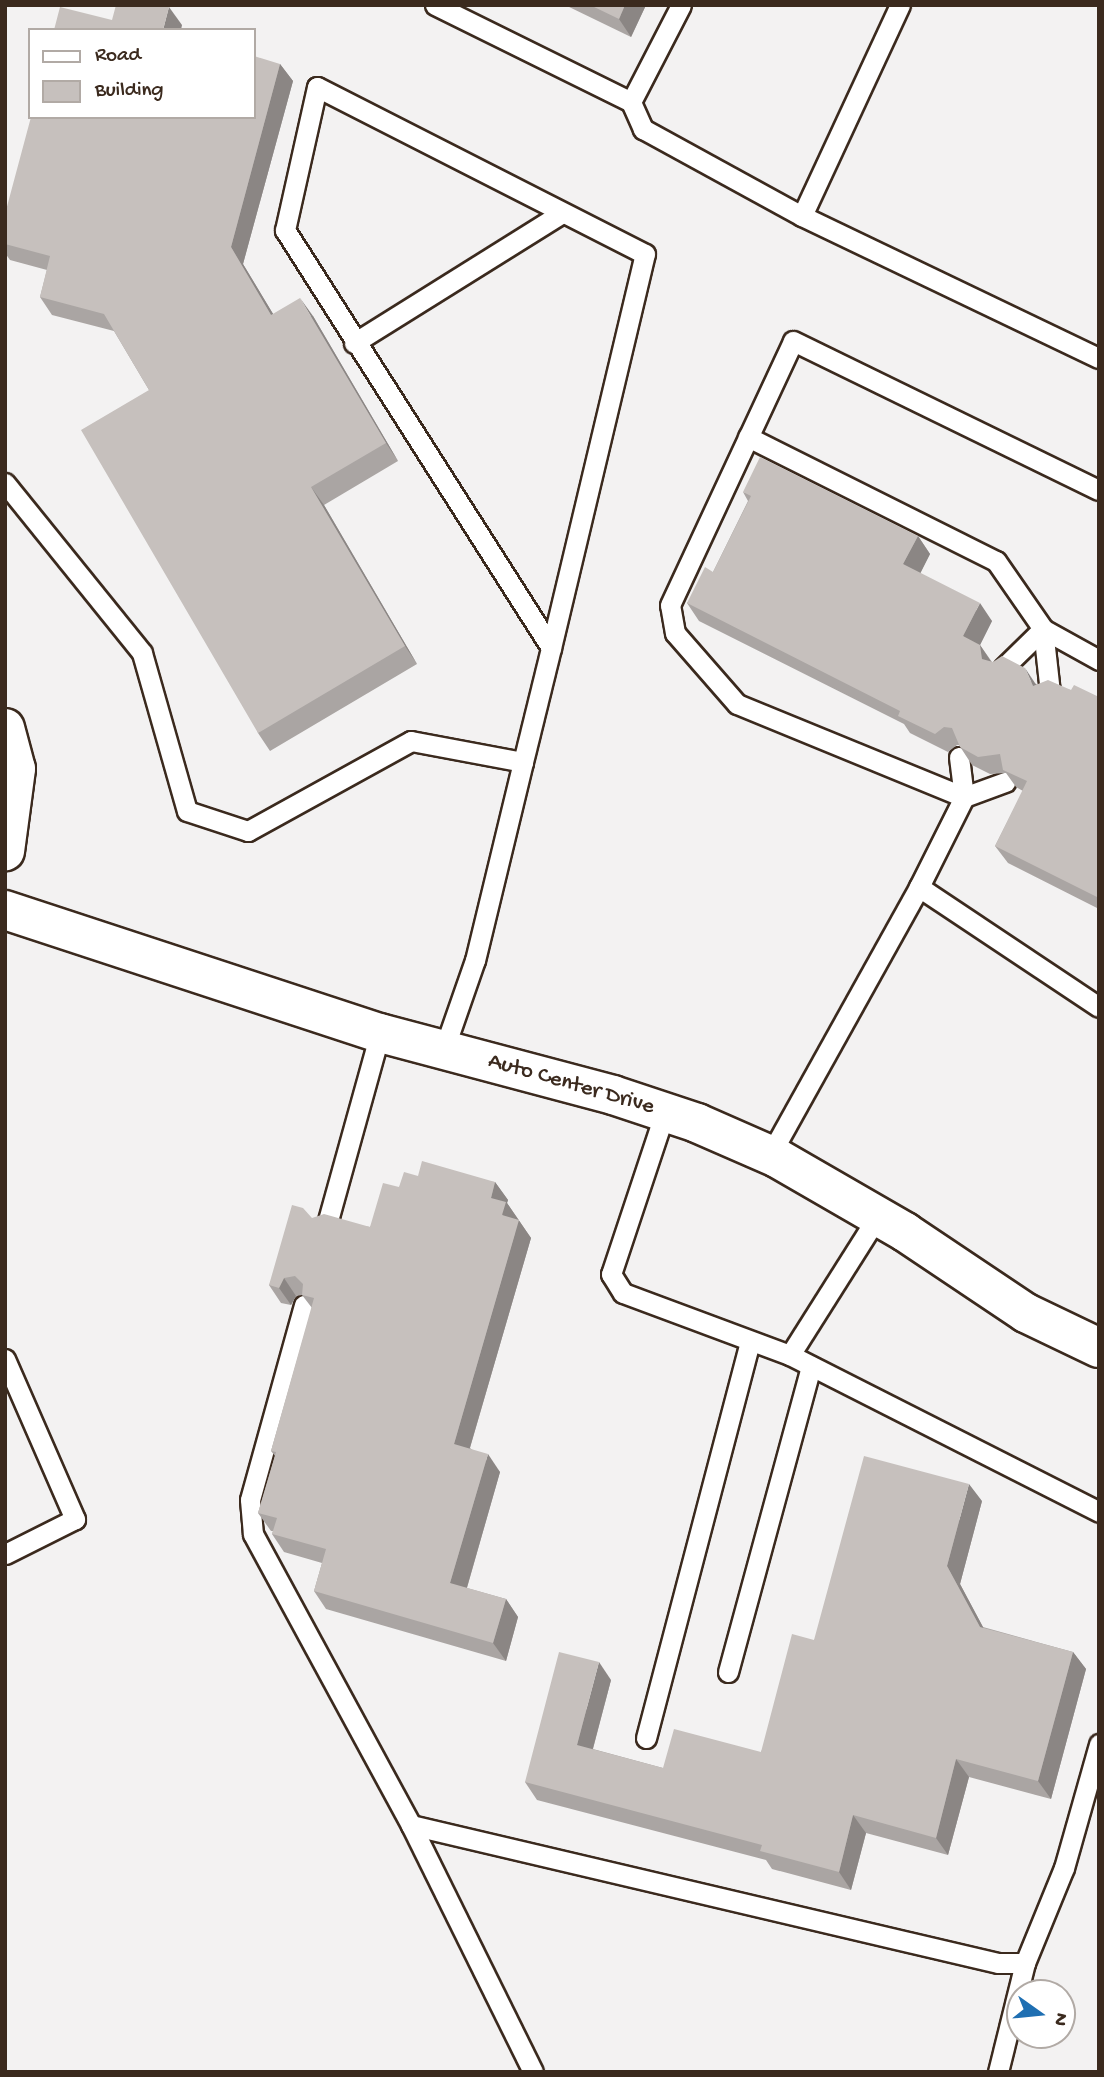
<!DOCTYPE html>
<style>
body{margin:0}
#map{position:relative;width:1104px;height:2077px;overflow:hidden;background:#f3f2f2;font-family:"Gochi Hand",sans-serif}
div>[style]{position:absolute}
.roads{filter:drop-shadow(2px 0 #3b2a1e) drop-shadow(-2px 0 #3b2a1e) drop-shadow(0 2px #3b2a1e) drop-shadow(0 -2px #3b2a1e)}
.service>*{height:19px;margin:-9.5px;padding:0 9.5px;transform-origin:9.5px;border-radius:9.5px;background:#fff}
.minor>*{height:38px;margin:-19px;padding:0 19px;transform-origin:19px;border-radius:19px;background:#fff}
.tertiary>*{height:38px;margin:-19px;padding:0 19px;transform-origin:19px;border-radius:19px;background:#fff}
.wall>*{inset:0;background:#aaa5a3}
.shaded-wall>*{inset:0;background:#8b8684}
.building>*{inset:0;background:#c6c0bd}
span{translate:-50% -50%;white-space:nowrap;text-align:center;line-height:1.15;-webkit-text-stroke:5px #fff;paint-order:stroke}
.street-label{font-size:23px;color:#3b2a1e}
.frame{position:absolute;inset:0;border:7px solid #3b2a1e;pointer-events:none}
.legend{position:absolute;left:28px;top:28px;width:228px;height:91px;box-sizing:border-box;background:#fff;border:2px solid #b1aaa5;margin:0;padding:9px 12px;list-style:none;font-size:21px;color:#3b2a1e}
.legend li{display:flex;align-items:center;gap:14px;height:35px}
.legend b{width:35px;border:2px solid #b1aaa5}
.north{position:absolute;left:1006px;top:1979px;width:70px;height:70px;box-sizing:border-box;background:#fff;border:2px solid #b1aaa5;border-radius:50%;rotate:105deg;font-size:19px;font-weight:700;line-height:28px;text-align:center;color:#3b2a1e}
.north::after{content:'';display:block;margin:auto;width:24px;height:32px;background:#1f6fb2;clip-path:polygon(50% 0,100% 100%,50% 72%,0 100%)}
</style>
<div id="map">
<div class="roads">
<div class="service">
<div style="left:435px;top:5px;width:219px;rotate:26.3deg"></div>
<div style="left:631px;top:102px;width:30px;rotate:66deg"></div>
<div style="left:643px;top:129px;width:181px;rotate:28.7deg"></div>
<div style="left:802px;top:216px;width:329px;rotate:25.6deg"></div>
<div style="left:631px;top:102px;width:109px;rotate:-62.7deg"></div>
<div style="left:802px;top:216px;width:233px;rotate:-65.1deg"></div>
<div style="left:354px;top:343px;width:245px;rotate:-32deg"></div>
<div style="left:748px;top:437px;width:277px;rotate:26.6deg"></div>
<div style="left:996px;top:561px;width:83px;rotate:55.3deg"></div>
<div style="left:1043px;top:629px;width:64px;rotate:29deg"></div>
<div style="left:5px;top:483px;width:218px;rotate:51.1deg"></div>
<div style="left:142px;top:653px;width:164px;rotate:74.1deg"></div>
<div style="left:187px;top:811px;width:64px;rotate:18.2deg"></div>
<div style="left:248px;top:831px;width:186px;rotate:-28.9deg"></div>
<div style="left:411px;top:741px;width:114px;rotate:10.6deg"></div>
<div style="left:523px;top:762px;width:204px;rotate:103.6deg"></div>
<div style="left:475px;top:960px;width:94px;rotate:109.2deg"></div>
<div style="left:1043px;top:629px;width:63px;rotate:83.7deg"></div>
<div style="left:1003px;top:668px;width:56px;rotate:-44.3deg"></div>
<div style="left:959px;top:757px;width:40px;rotate:82.9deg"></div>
<div style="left:964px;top:797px;width:44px;rotate:-20.1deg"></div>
<div style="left:523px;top:762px;width:117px;rotate:-76.2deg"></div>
<div style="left:551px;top:648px;width:405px;rotate:-76.6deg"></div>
<div style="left:645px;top:254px;width:368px;rotate:-153deg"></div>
<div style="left:317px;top:87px;width:147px;rotate:102.6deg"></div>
<div style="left:285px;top:230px;width:495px;rotate:57.5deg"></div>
<div style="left:919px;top:887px;width:101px;rotate:-63.4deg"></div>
<div style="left:964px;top:797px;width:245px;rotate:-157.7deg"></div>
<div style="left:737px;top:704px;width:94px;rotate:-131.1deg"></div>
<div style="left:675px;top:633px;width:28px;rotate:-100deg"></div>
<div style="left:670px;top:605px;width:291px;rotate:-65deg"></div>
<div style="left:793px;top:341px;width:340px;rotate:26deg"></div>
<div style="left:665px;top:1112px;width:171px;rotate:108.4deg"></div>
<div style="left:611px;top:1274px;width:22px;rotate:58deg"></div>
<div style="left:623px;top:1293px;width:178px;rotate:20.4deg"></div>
<div style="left:790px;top:1355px;width:347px;rotate:26.9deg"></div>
<div style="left:770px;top:1155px;width:307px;rotate:-60.9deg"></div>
<div style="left:919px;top:887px;width:216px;rotate:33.7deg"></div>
<div style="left:327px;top:1224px;width:198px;rotate:-74.5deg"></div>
<div style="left:304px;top:1305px;width:202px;rotate:105.5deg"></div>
<div style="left:250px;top:1500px;width:34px;rotate:85deg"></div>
<div style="left:253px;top:1534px;width:331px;rotate:61.5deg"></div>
<div style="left:411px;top:1825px;width:603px;rotate:13.23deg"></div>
<div style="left:998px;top:1963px;width:27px"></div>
<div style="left:1025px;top:1963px;width:103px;rotate:-67.7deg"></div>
<div style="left:1064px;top:1868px;width:129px;rotate:-74.2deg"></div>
<div style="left:790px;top:1355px;width:165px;rotate:-57.7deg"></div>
<div style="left:5px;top:1359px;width:175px;rotate:66.4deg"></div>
<div style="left:75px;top:1519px;width:78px;rotate:153.4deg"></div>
<div style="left:728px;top:1672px;width:317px;rotate:-74.8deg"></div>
<div style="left:646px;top:1738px;width:410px;rotate:-75.3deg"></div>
<div style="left:411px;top:1825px;width:275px;rotate:63.7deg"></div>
<div style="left:998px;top:2072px;width:112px;rotate:-76.1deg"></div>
</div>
<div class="minor">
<div style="left:5px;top:728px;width:42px;rotate:75deg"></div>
<div style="left:16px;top:769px;width:83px;rotate:97.6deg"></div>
</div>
<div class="tertiary">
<div style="left:5px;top:910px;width:395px;rotate:18.2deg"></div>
<div style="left:380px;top:1033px;width:241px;rotate:14.9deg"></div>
<div style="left:613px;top:1095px;width:89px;rotate:18.4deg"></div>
<div style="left:697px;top:1123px;width:87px;rotate:23.6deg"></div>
<div style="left:777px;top:1158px;width:148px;rotate:30deg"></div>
<div style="left:905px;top:1232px;width:146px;rotate:33.8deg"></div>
<div style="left:1026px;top:1313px;width:81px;rotate:25.6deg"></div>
</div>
</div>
<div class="wall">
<div style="clip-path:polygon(565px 5px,646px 5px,631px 37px)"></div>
<div style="clip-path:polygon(280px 64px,293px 81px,243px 264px,273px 314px,313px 316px,398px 461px,324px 505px,417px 664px,270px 751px,258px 733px,149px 390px,114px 331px,52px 315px,40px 297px,47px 270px,10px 260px,5px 253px,5px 214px)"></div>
<div style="clip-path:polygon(743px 492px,918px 536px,930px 554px,920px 573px,992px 621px,980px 645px,992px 662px,1036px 684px,1071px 690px,1099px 697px,1099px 909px,1008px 863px,995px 846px,1023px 791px,1016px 787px,1006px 773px,990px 774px,972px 765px,959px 745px,957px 745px,948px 752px,910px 733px,904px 724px,699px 621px,687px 603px,713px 572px,748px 501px)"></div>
<div style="clip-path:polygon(418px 1176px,495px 1182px,508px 1200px,507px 1203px,531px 1238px,470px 1448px,500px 1472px,467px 1588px,506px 1599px,518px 1617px,506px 1661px,326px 1609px,314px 1591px,322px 1563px,284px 1552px,272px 1534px,273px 1531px,271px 1531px,258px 1513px,275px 1456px,271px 1451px,312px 1308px,302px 1295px,296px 1296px,291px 1305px,281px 1303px,269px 1285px,312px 1218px,370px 1227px,399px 1187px)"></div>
<div style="clip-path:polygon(982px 1501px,960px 1584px,983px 1627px,1073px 1652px,1086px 1669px,1051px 1799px,969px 1777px,948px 1855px,866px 1833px,851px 1890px,772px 1869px,766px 1860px,537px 1800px,525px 1782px,611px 1680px,593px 1749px,663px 1768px,761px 1752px,814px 1640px)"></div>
</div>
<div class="shaded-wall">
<div style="clip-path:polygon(625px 5px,646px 5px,631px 37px,619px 19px)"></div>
<div style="clip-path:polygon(169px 7px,182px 25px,181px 30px,163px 30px)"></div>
<div style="clip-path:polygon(280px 64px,293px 81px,243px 264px,284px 332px,271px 315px,231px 247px)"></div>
<div style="clip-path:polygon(300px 298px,313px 316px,398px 461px,386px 443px)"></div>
<div style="clip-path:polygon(311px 487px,324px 505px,417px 664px,405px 646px)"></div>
<div style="clip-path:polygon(918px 536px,930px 554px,916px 582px,903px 564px)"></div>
<div style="clip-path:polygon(980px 603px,992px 621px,980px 645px,992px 663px,995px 677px,963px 636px)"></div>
<div style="clip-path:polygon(1025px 668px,1037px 686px,1033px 686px)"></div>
<div style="clip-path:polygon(495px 1182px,508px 1200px,507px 1203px,531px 1238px,466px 1461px,454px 1444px,515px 1233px,491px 1198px)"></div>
<div style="clip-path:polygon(284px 1278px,296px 1296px,291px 1305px,279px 1288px)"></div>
<div style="clip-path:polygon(488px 1454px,500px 1472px,463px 1601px,450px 1583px)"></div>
<div style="clip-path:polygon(969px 1484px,982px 1501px,960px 1584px,992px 1644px,980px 1627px,947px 1566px)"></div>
<div style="clip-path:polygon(506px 1599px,518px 1617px,506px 1661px,493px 1643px)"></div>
<div style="clip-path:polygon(1073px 1652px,1086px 1669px,1051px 1799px,1038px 1781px)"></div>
<div style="clip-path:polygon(599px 1662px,611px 1680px,589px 1763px,577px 1745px)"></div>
<div style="clip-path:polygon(956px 1759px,969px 1777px,948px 1855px,936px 1838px)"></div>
<div style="clip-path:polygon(853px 1815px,866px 1833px,851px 1890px,839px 1872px)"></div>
</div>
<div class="building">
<div style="clip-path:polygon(116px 5px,161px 5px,169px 7px,163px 30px,54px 30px,60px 7px,112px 20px)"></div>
<div style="clip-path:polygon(590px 5px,625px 5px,619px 19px)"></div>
<div style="clip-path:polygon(254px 56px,280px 64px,231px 247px,271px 315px,300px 298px,386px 443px,311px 487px,405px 646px,258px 733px,81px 430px,149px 390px,104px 314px,40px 297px,50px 256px,5px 244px,5px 214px,31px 117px,254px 117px)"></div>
<div style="clip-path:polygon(760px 457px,918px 536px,903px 564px,980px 603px,963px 636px,980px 645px,982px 659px,993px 662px,1002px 656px,1025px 668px,1033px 686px,1048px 680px,1071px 690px,1074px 685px,1099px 697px,1099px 898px,995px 846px,1027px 781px,1003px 770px,1000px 754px,978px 757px,960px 747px,952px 728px,944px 727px,935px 734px,898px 716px,900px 711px,687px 603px,705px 567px,713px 572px,751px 496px,743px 492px)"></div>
<div style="clip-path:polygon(422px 1161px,495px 1182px,491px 1198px,506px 1202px,502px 1215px,519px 1220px,454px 1444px,488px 1454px,450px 1583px,506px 1599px,493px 1643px,314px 1591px,326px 1549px,272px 1534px,277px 1518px,258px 1513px,276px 1452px,271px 1451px,314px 1298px,302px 1295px,303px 1284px,295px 1276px,284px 1278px,279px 1288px,269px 1285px,292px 1205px,303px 1208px,312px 1218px,324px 1214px,370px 1227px,383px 1183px,399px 1187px,404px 1172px,418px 1176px)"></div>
<div style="clip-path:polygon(864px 1456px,969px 1484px,947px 1566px,980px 1627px,1073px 1652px,1038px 1781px,956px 1759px,936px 1838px,853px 1815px,839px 1872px,760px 1851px,762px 1845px,525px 1782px,559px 1652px,599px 1662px,577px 1745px,663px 1768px,674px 1729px,761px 1752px,792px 1634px,814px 1640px)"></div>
</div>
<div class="street-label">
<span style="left:571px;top:1085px;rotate:16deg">Auto Center Drive</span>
</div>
<div class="frame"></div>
<ul class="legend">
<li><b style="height:9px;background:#fff"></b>Road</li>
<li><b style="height:19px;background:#c6c0bd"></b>Building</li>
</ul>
<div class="north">N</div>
</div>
